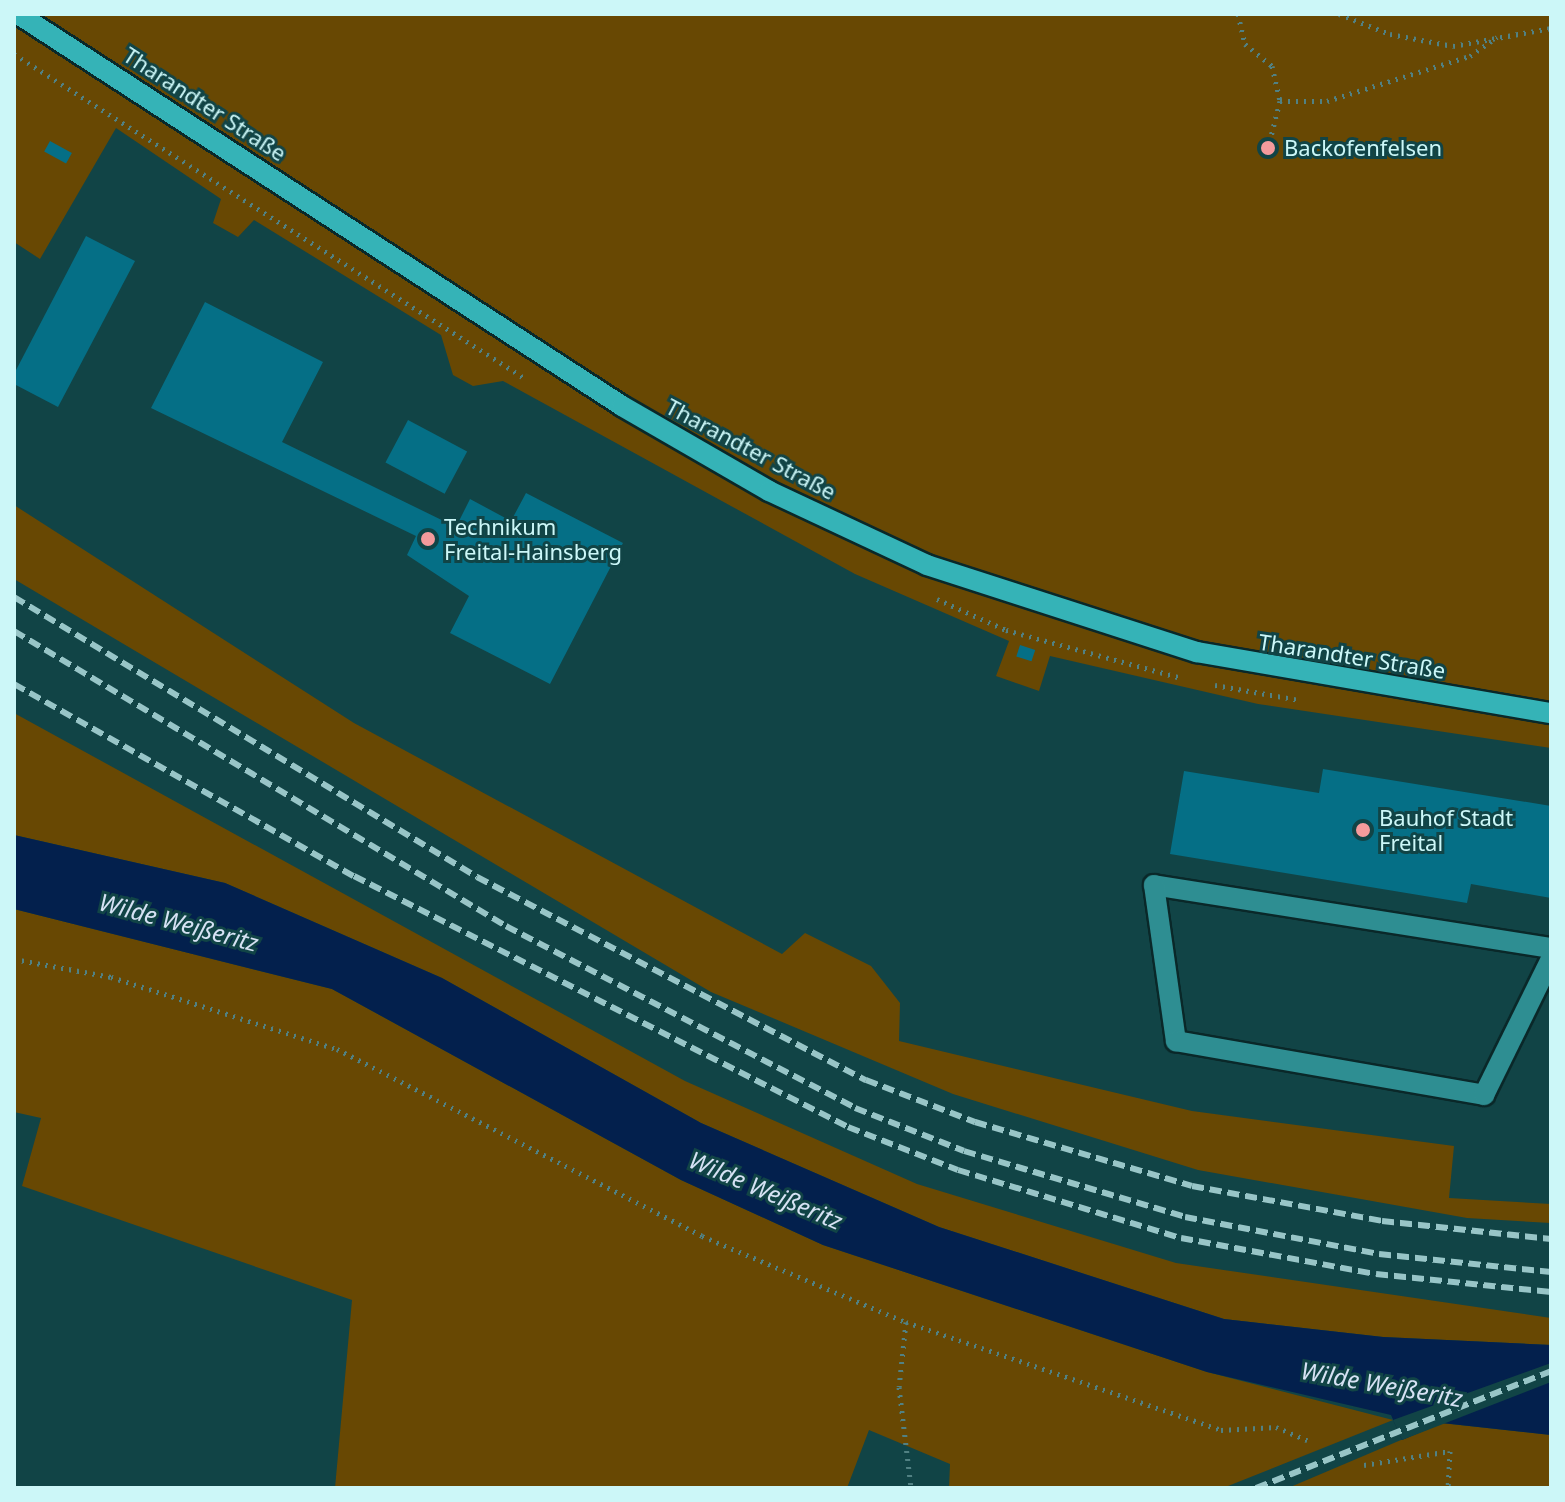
<!DOCTYPE html>
<meta charset="utf-8">
<style>
body{margin:0}
#map{position:relative;width:1565px;height:1502px;overflow:hidden;background:#114446;font-family:"Noto Sans",sans-serif}
div>[style]{position:absolute}
.green>*{inset:0;background:#684803}
.water>*{inset:0;background:#03204d}
.pier>*{inset:0;background:#114446}
.building>*{inset:0;background:#056f86;transform-origin:0 0}
.path>*{height:5px;margin-top:-2.5px;transform-origin:0;background:repeating-linear-gradient(90deg,#518183 0 2px,transparent 0 8px)}
.roads{filter:drop-shadow(2px 0 #0a2829) drop-shadow(-2px 0 #0a2829) drop-shadow(0 2px #0a2829) drop-shadow(0 -2px #0a2829)}
.minor>*{height:20px;margin:-10px;padding:0 10px;transform-origin:10px;border-radius:10px;background:#2e8e92}
.major>*{height:20px;margin:-10px;padding:0 10px;transform-origin:10px;border-radius:10px;background:#35b3b7}
.rail>*{height:6px;margin-top:-3px;transform-origin:0;background:repeating-linear-gradient(90deg,#98c5c7 0 12px,transparent 0 18px)}
.dots>*{width:22px;height:22px;translate:-50% -50%;box-sizing:border-box;border:4px solid #114446;border-radius:50%}
span{translate:-50% -50%;white-space:nowrap;text-align:center;line-height:1.15;-webkit-text-stroke:6px #114446;paint-order:stroke}
.street-label{font-size:22px;color:#ccf7f8}
.poi-label{font-size:22px;color:#ccf7f8}
.left{translate:0 -50%;text-align:left}
.water-label{font-size:24px;color:#d6e2f4;font-style:italic}
.frame{position:absolute;inset:0;border:16px solid #ccf7f8;pointer-events:none}
</style>
<div id="map">
<div class="green">
<div style="clip-path:polygon(14px 14px,1551px 14px,1551px 748px,1258px 704px,1050px 656px,1039px 691px,996px 676px,1009px 641px,855px 574px,503px 381px,473px 386px,453px 375px,441px 335px,254px 220px,238px 237px,213px 223px,221px 199px,116px 128px,40px 259px,14px 242px)"></div>
<div style="clip-path:polygon(14px 505px,354px 723px,782px 954px,805px 933px,871px 966px,900px 1003px,899px 1041px,1192px 1111px,1454px 1146px,1449px 1198px,1551px 1204px,1551px 1223px,1467px 1218px,1198px 1170px,953px 1094px,711px 992px,14px 579px)"></div>
<div style="clip-path:polygon(14px 713px,685px 1081px,917px 1184px,1176px 1263px,1551px 1318px,1551px 1345px,1383px 1337px,1224px 1319px,939px 1227px,701px 1123px,442px 978px,225px 883px,14px 835px)"></div>
<div style="clip-path:polygon(14px 909px,332px 989px,681px 1180px,823px 1245px,1207px 1372px,1393px 1420px,1223px 1488px,949px 1488px,950px 1464px,869px 1430px,847px 1488px,335px 1488px,352px 1300px,22px 1186px,41px 1118px,14px 1112px)"></div>
<div style="clip-path:polygon(1441px 1423px,1551px 1435px,1551px 1488px,1288px 1488px)"></div>
</div>
<div class="water">
<div style="clip-path:polygon(14px 835px,225px 883px,442px 978px,701px 1123px,939px 1227px,1224px 1319px,1383px 1337px,1551px 1345px,1551px 1435px,1442px 1423px,1402px 1440px,1391px 1415px,1207px 1372px,823px 1245px,681px 1180px,332px 989px,14px 909px)"></div>
</div>
<div class="pier">
<div style="clip-path:polygon(1551px 1363px,1551px 1382px,1402px 1440px,1393px 1420px)"></div>
</div>
<div class="building">
<div style="left:50px;top:141px;width:25px;height:12px;rotate:29deg"></div>
<div style="clip-path:polygon(86px 236px,135px 261px,58px 407px,14px 384px,14px 374px)"></div>
<div style="clip-path:polygon(205px 302px,323px 362px,282px 442px,456px 527px,470px 499px,511px 521px,526px 493px,623px 543px,550px 684px,450px 633px,469px 596px,407px 555px,416px 536px,151px 408px)"></div>
<div style="left:408px;top:420px;width:67px;height:48px;rotate:28deg"></div>
<div style="left:1020px;top:645px;width:16px;height:12px;rotate:18deg"></div>
<div style="clip-path:polygon(1323px 769px,1551px 806px,1551px 898px,1471px 884px,1467px 903px,1170px 854px,1184px 771px,1319px 793px)"></div>
</div>
<div class="path">
<div style="left:1238px;top:14px;width:31px;rotate:77deg"></div>
<div style="left:1245px;top:44px;width:35px;rotate:39deg"></div>
<div style="left:1272px;top:66px;width:36px;rotate:77deg"></div>
<div style="left:1280px;top:101px;width:49px;rotate:104.3deg"></div>
<div style="left:1339px;top:14px;width:55px;rotate:21.4deg"></div>
<div style="left:1390px;top:34px;width:64px;rotate:10.8deg"></div>
<div style="left:1453px;top:46px;width:100px;rotate:-10.4deg"></div>
<div style="left:14px;top:54px;width:606px;rotate:32.41deg"></div>
<div style="left:1280px;top:101px;width:47px"></div>
<div style="left:1327px;top:101px;width:150px;rotate:-17.5deg"></div>
<div style="left:1470px;top:56px;width:33px;rotate:-35deg"></div>
<div style="left:937px;top:599px;width:76px;rotate:24.2deg"></div>
<div style="left:1006px;top:630px;width:181px;rotate:15.3deg"></div>
<div style="left:1215px;top:685px;width:85px;rotate:10.1deg"></div>
<div style="left:14px;top:959px;width:99px;rotate:10.5deg"></div>
<div style="left:111px;top:977px;width:237px;rotate:17.7deg"></div>
<div style="left:337px;top:1049px;width:410px;rotate:27.1deg"></div>
<div style="left:702px;top:1236px;width:221px;rotate:22.9deg"></div>
<div style="left:906px;top:1322px;width:333px;rotate:18.9deg"></div>
<div style="left:1221px;top:1430px;width:55px;rotate:-3.1deg"></div>
<div style="left:1276px;top:1427px;width:34px;rotate:23deg"></div>
<div style="left:906px;top:1322px;width:65px;rotate:96.1deg"></div>
<div style="left:899px;top:1387px;width:102px;rotate:83.2deg"></div>
<div style="left:1364px;top:1465px;width:87px;rotate:-9.2deg"></div>
<div style="left:1450px;top:1451px;width:37px;rotate:93deg"></div>
</div>
<div class="roads">
<div class="minor">
<div style="left:1551px;top:948px;width:402px;rotate:-171deg"></div>
<div style="left:1154px;top:885px;width:158px;rotate:82deg"></div>
<div style="left:1176px;top:1041px;width:313px;rotate:9.9deg"></div>
<div style="left:1484px;top:1095px;width:152px;rotate:-63.8deg"></div>
</div>
<div class="major">
<div style="left:18px;top:14px;width:720px;rotate:32.98deg"></div>
<div style="left:622px;top:406px;width:170px;rotate:30deg"></div>
<div style="left:769px;top:491px;width:174px;rotate:25.1deg"></div>
<div style="left:927px;top:565px;width:284px;rotate:17.9deg"></div>
<div style="left:1197px;top:652px;width:359px;rotate:9.8deg"></div>
</div>
</div>
<div class="rail">
<div style="left:14px;top:597px;width:541px;rotate:31.16deg"></div>
<div style="left:477px;top:877px;width:439px;rotate:27.6deg"></div>
<div style="left:866px;top:1080px;width:117px;rotate:21.1deg"></div>
<div style="left:975px;top:1122px;width:226px;rotate:16.4deg"></div>
<div style="left:1192px;top:1186px;width:193px;rotate:10.4deg"></div>
<div style="left:1382px;top:1221px;width:170px;rotate:6.1deg"></div>
<div style="left:14px;top:631px;width:574px;rotate:30.95deg"></div>
<div style="left:506px;top:926px;width:394px;rotate:27.5deg"></div>
<div style="left:855px;top:1108px;width:117px;rotate:21.5deg"></div>
<div style="left:964px;top:1151px;width:231px;rotate:16.6deg"></div>
<div style="left:1185px;top:1217px;width:197px;rotate:10.8deg"></div>
<div style="left:1379px;top:1254px;width:173px;rotate:6deg"></div>
<div style="left:14px;top:684px;width:390px;rotate:29.5deg"></div>
<div style="left:354px;top:876px;width:554px;rotate:26.93deg"></div>
<div style="left:848px;top:1127px;width:118px;rotate:21.4deg"></div>
<div style="left:958px;top:1170px;width:233px;rotate:17deg"></div>
<div style="left:1181px;top:1238px;width:198px;rotate:10.5deg"></div>
<div style="left:1376px;top:1274px;width:176px;rotate:5.9deg"></div>
<div style="left:1256px;top:1488px;width:317px;rotate:-21.6deg"></div>
</div>
<div class="dots">
<div style="left:1268px;top:148px;background:#f59b9c"></div>
<div style="left:428px;top:539px;background:#f59b9c"></div>
<div style="left:1363px;top:830px;background:#f59b9c"></div>
</div>
<div class="street-label">
<span style="left:205px;top:104px;rotate:33deg">Tharandter Straße</span>
<span style="left:751px;top:449px;rotate:28deg">Tharandter Straße</span>
<span style="left:1352px;top:656px;rotate:9deg">Tharandter Straße</span>
</div>
<div class="poi-label">
<span class="left" style="left:1284px;top:148px">Backofenfelsen</span>
<span class="left" style="left:444px;top:539px">Technikum<br>Freital-Hainsberg</span>
<span class="left" style="left:1379px;top:830px">Bauhof Stadt<br>Freital</span>
</div>
<div class="water-label">
<span style="left:179px;top:922px;rotate:15deg">Wilde Weißeritz</span>
<span style="left:766px;top:1190px;rotate:23deg">Wilde Weißeritz</span>
<span style="left:1382px;top:1384px;rotate:10deg">Wilde Weißeritz</span>
</div>
<div class="frame"></div>
</div>
